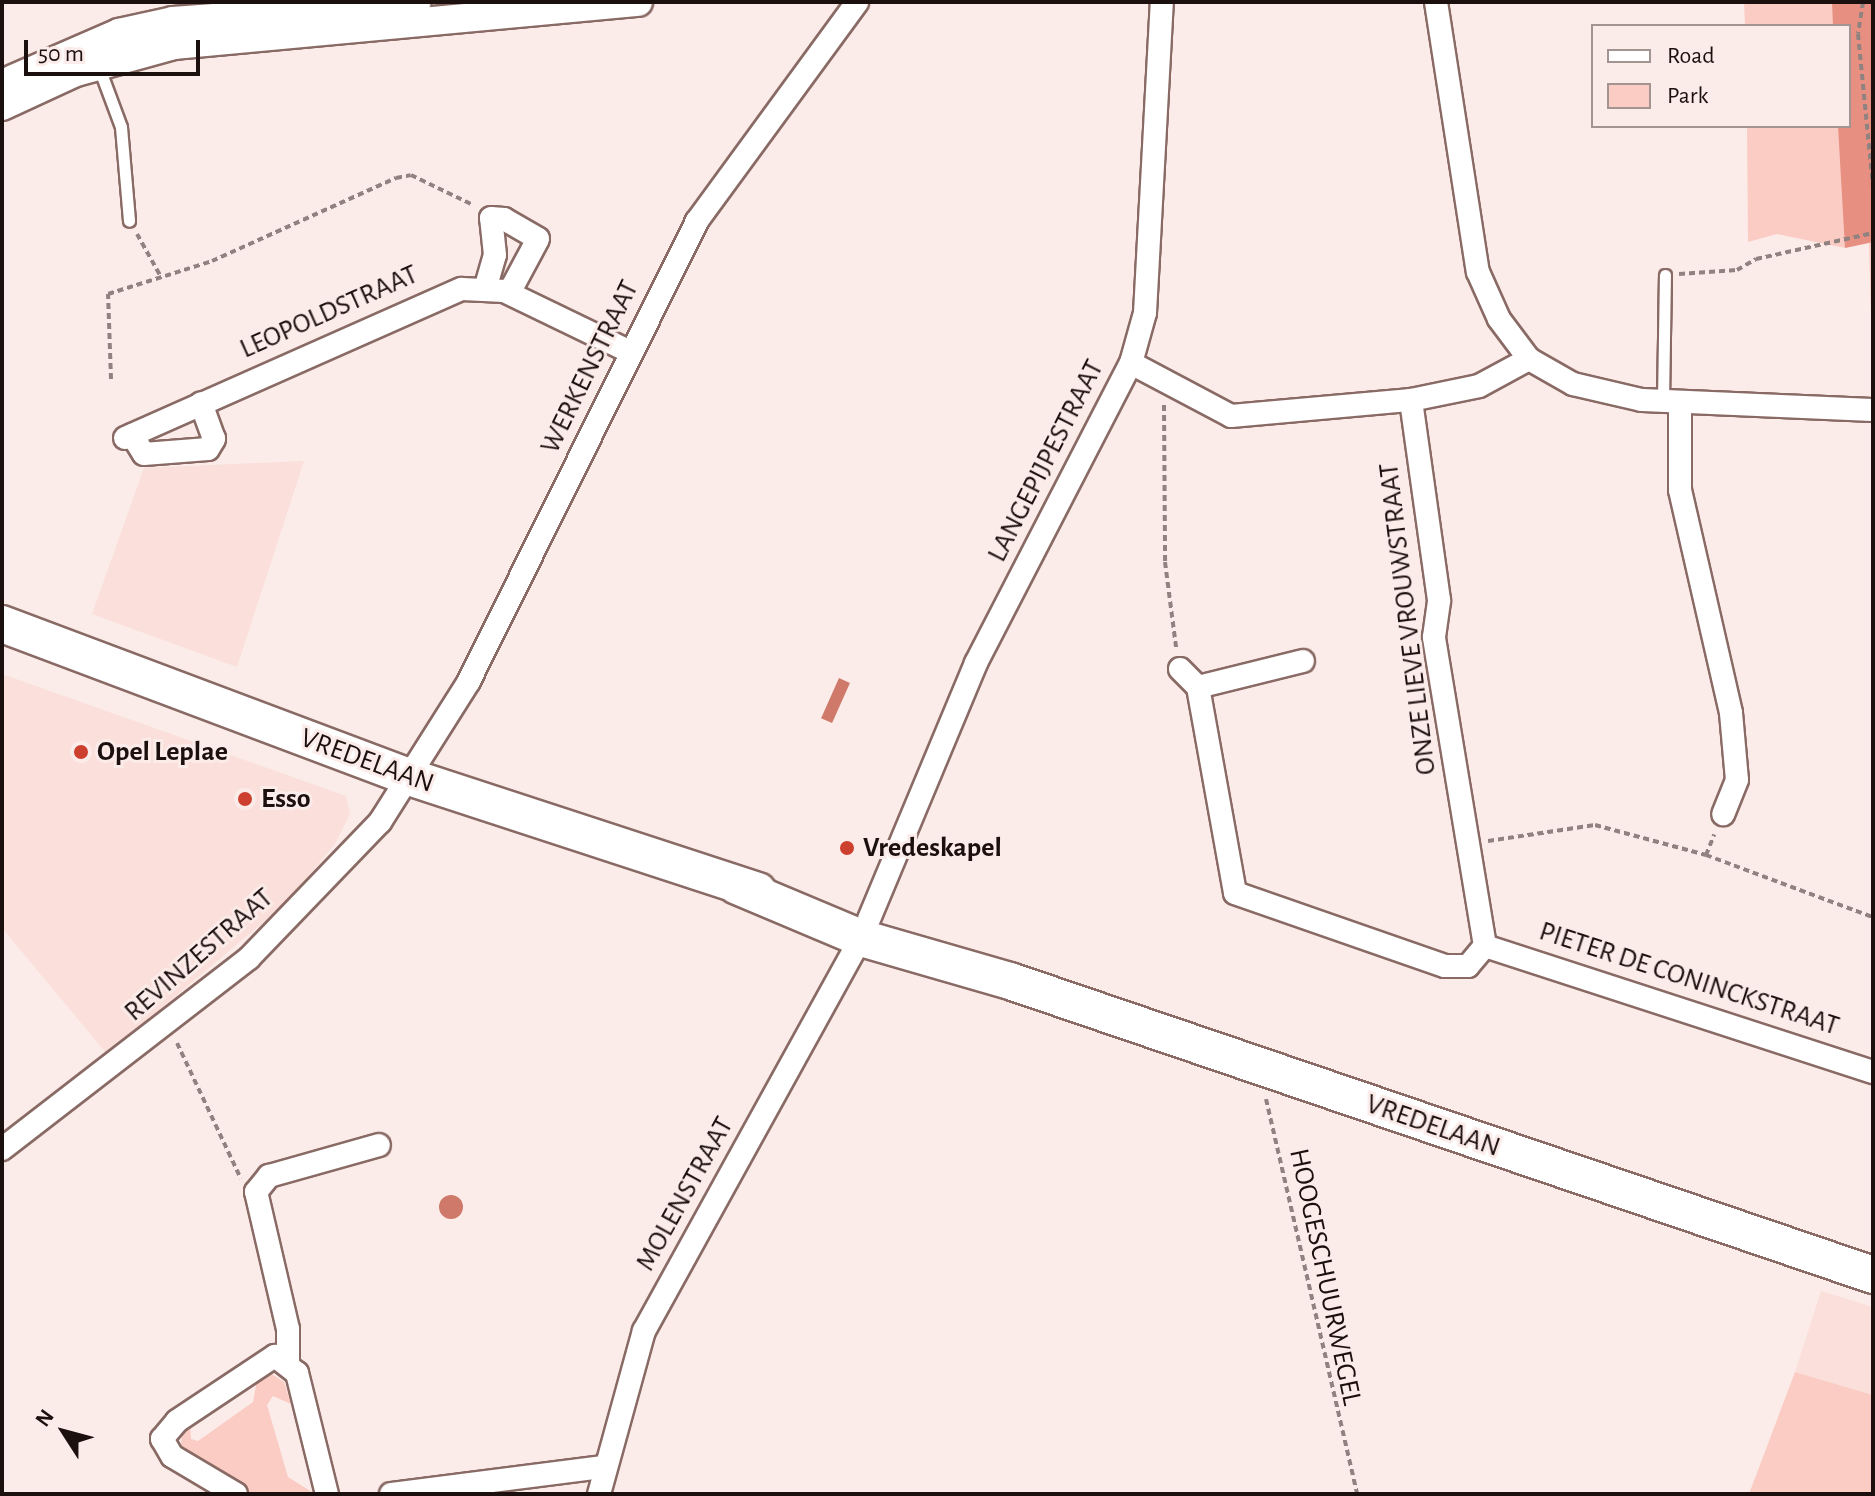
<!DOCTYPE html>
<html>
<head>
<meta charset="utf-8">
<style>
	body { margin:0 }
	#map { position:relative; width:1875px; height:1496px; overflow:hidden; background:#fbece9; font-family:"Alegreya Sans",sans-serif }
	div>[style] { position:absolute }
	[style*='--x'] { left:calc(var(--x)*1px); top:calc(var(--y)*1px); width:calc(var(--w)*1px); rotate:calc(var(--a)*1deg) }
	.built>* { inset:0; background:#fadfda }
	.green>* { inset:0; background:#fbccc4 }
	.forest>* { inset:0; background:#e78f80 }
	.water>* { inset:0; background:#ce796a; transform-origin:0 0 }
	.round { border-radius:50% }
	.path>* { height:4px; margin-top:-2px; transform-origin:0; background:repeating-linear-gradient(90deg,#908280 0 6px,transparent 0 10px) }
	.roads { filter:drop-shadow(2px 0 #896a65) drop-shadow(-2px 0 #896a65) drop-shadow(0 2px #896a65) drop-shadow(0 -2px #896a65) }
	.service>* { height:11px; margin:-5.5px; padding:0 5.5px; transform-origin:5.5px; border-radius:5.5px; background:#fff }
	.minor>* { height:22px; margin:-11px; padding:0 11px; transform-origin:11px; border-radius:11px; background:#fff }
	.tertiary>* { height:28px; margin:-14px; padding:0 14px; transform-origin:14px; border-radius:14px; background:#fff }
	.primary>* { height:36px; margin:-18px; padding:0 18px; transform-origin:18px; border-radius:18px; background:#fff }
	.dots>* { width:22px; height:22px; translate:-50% -50%; box-sizing:border-box; border:4px solid #fbece9; border-radius:50% }
	span { translate:-50% -50%; white-space:nowrap; text-align:center; line-height:1.15; -webkit-text-stroke:6px #fbece9; paint-order:stroke }
	.street-label { font-size:28px; color:#1c100e }
	.poi-label { font-size:28px; color:#1c100e; font-weight:700 }
	.left { translate:0 -50%; text-align:left }
	.frame { position:absolute; inset:0; border:4px solid #1c100e; pointer-events:none }
	.legend { position:absolute; left:1591px; top:24px; width:260px; height:104px; box-sizing:border-box; background:#fbece9; border:2px solid #a29491; margin:0; padding:10px 14px; list-style:none; font-size:24px; color:#1c100e }
	.legend li { display:flex; align-items:center; gap:16px; height:40px }
	.legend b { width:40px; border:2px solid #a29491 }
	.north { position:absolute; left:24px; top:1392px; width:80px; height:80px; -webkit-text-stroke:6px #fbece9; paint-order:stroke; rotate:306deg; font-size:22px; font-weight:700; line-height:32px; text-align:center; color:#1c100e }
	.north::after { content:''; display:block; margin:auto; width:28px; height:36px; background:#1c100e; clip-path:polygon(50% 0,100% 100%,50% 72%,0 100%) }
	.scale { position:absolute; left:24px; top:40px; width:176px; height:36px; box-sizing:border-box; border:4px solid #1c100e; border-top:0; padding-left:10px; font-size:24px; line-height:28px; white-space:nowrap; color:#1c100e; -webkit-text-stroke:6px #fbece9; paint-order:stroke }
</style>
</head>
<body>
<div id="map">
	<div class="built">
		<div style="clip-path:polygon(304px 461px,237px 667px,92px 614px,144px 468px)"></div>
		<div style="clip-path:polygon(2px 674px,346px 796px,350px 814px,335px 844px,286px 903px,107px 1054px,2px 928px)"></div>
		<div style="clip-path:polygon(1821px 1291px,1873px 1307px,1873px 1395px,1795px 1372px)"></div>
	</div>
	<div class="green">
		<div style="clip-path:polygon(1744px 2px,1873px 2px,1873px 390px,1869px 243px,1845px 248px,1777px 234px,1748px 242px,1747px 126px,1849px 126px,1849px 26px,1745px 26px)"></div>
		<div style="clip-path:polygon(267px 1371px,284px 1382px,291px 1404px,273px 1396px,267px 1405px,288px 1477px,315px 1494px,250px 1494px,181px 1449px,182px 1429px,190px 1422px,191px 1439px,198px 1441px,253px 1402px,258px 1374px)"></div>
		<div style="clip-path:polygon(1795px 1372px,1873px 1395px,1873px 1494px,1749px 1494px)"></div>
	</div>
	<div class="forest">
		<div style="clip-path:polygon(1832px 2px,1873px 2px,1873px 242px,1845px 248px,1838px 126px,1849px 126px,1849px 26px,1833px 26px)"></div>
	</div>
	<div class="water">
		<div style="left:839px;top:678px;width:12px;height:44px;rotate:24deg"></div>
		<div class="round" style="left:439px;top:1195px;width:24px;height:24px"></div>
	</div>
	<div class="path">
		<div style="--x:1863;--y:2;--w:32;--a:99"></div>
		<div style="--x:1858;--y:34;--w:155;--a:84.4"></div>
		<div style="--x:137;--y:234;--w:49;--a:60.8"></div>
		<div style="--x:1679;--y:274;--w:58;--a:-3.9"></div>
		<div style="--x:1737;--y:270;--w:22;--a:-30"></div>
		<div style="--x:1756;--y:259;--w:120;--a:-12.5"></div>
		<div style="--x:111;--y:379;--w:85;--a:-92"></div>
		<div style="--x:108;--y:294;--w:109;--a:-17.6"></div>
		<div style="--x:212;--y:261;--w:202;--a:-24.3"></div>
		<div style="--x:396;--y:178;--w:15;--a:-11"></div>
		<div style="--x:411;--y:175;--w:69;--a:25.8"></div>
		<div style="--x:1164;--y:405;--w:157;--a:89.6"></div>
		<div style="--x:1165;--y:562;--w:86;--a:82.6"></div>
		<div style="--x:1488;--y:841;--w:108;--a:-8.5"></div>
		<div style="--x:1595;--y:825;--w:115;--a:15.1"></div>
		<div style="--x:1706;--y:855;--w:178;--a:20.4"></div>
		<div style="--x:1706;--y:855;--w:22;--a:-68"></div>
		<div style="--x:177;--y:1043;--w:150;--a:64.8"></div>
		<div style="--x:1266;--y:1099;--w:405;--a:77"></div>
	</div>
	<div class="roads">
		<div class="service">
			<div style="--x:98;--y:65;--w:66;--a:69.6"></div>
			<div style="--x:121;--y:127;--w:94;--a:85.1"></div>
			<div style="--x:1663;--y:401;--w:126;--a:-89.1"></div>
		</div>
		<div class="minor">
			<div style="--x:1436;--y:2;--w:273;--a:81.2"></div>
			<div style="--x:1478;--y:272;--w:51;--a:65.9"></div>
			<div style="--x:1499;--y:319;--w:50;--a:53.1"></div>
			<div style="--x:1529;--y:359;--w:51;--a:29.6"></div>
			<div style="--x:1573;--y:384;--w:71;--a:13.1"></div>
			<div style="--x:1642;--y:400;--w:231;--a:2.5"></div>
			<div style="--x:486;--y:286;--w:32;--a:-74"></div>
			<div style="--x:495;--y:255;--w:37;--a:-96"></div>
			<div style="--x:491;--y:218;--w:13;--a:4"></div>
			<div style="--x:504;--y:219;--w:39;--a:30"></div>
			<div style="--x:538;--y:239;--w:61;--a:118.2"></div>
			<div style="--x:1131;--y:363;--w:113;--a:27.9"></div>
			<div style="--x:1231;--y:416;--w:181;--a:-5.1"></div>
			<div style="--x:1411;--y:400;--w:69;--a:-11.6"></div>
			<div style="--x:1479;--y:386;--w:57;--a:-28.4"></div>
			<div style="--x:1680;--y:402;--w:88;--a:90"></div>
			<div style="--x:1680;--y:490;--w:229;--a:77.1"></div>
			<div style="--x:1731;--y:713;--w:67;--a:84.9"></div>
			<div style="--x:1737;--y:780;--w:37;--a:112"></div>
			<div style="--x:132;--y:435;--w:22;--a:58"></div>
			<div style="--x:144;--y:454;--w:64;--a:-4.5"></div>
			<div style="--x:208;--y:449;--w:12;--a:-59"></div>
			<div style="--x:214;--y:439;--w:38;--a:-110"></div>
			<div style="--x:125;--y:438;--w:368;--a:-23.9"></div>
			<div style="--x:462;--y:289;--w:42;--a:2.7"></div>
			<div style="--x:504;--y:291;--w:140;--a:25.8"></div>
			<div style="--x:1180;--y:669;--w:25;--a:45"></div>
			<div style="--x:1198;--y:687;--w:209;--a:79.8"></div>
			<div style="--x:1235;--y:893;--w:222;--a:19.2"></div>
			<div style="--x:1445;--y:966;--w:23;--a:0"></div>
			<div style="--x:1468;--y:966;--w:26;--a:-50"></div>
			<div style="--x:1485;--y:946;--w:313;--a:-99.4"></div>
			<div style="--x:1434;--y:637;--w:37;--a:-82"></div>
			<div style="--x:1439;--y:600;--w:202;--a:-98"></div>
			<div style="--x:1198;--y:687;--w:108;--a:-13.9"></div>
			<div style="--x:869;--y:919;--w:277;--a:-67.3"></div>
			<div style="--x:976;--y:663;--w:338;--a:-62.7"></div>
			<div style="--x:1131;--y:363;--w:52;--a:-74.4"></div>
			<div style="--x:1145;--y:313;--w:311;--a:-86.9"></div>
			<div style="--x:1485;--y:946;--w:408;--a:18"></div>
			<div style="--x:2;--y:1149;--w:312;--a:-37.7"></div>
			<div style="--x:249;--y:958;--w:189;--a:-46.1"></div>
			<div style="--x:380;--y:822;--w:167;--a:-57.7"></div>
			<div style="--x:469;--y:681;--w:513;--a:-63.63"></div>
			<div style="--x:697;--y:221;--w:271;--a:-53.8"></div>
			<div style="--x:288;--y:1363;--w:34;--a:-90"></div>
			<div style="--x:288;--y:1329;--w:141;--a:-103.1"></div>
			<div style="--x:256;--y:1192;--w:21;--a:-51"></div>
			<div style="--x:269;--y:1176;--w:114;--a:-15.7"></div>
			<div style="--x:236;--y:1494;--w:74;--a:-149.3"></div>
			<div style="--x:172;--y:1456;--w:20;--a:-120"></div>
			<div style="--x:162;--y:1439;--w:23;--a:-50"></div>
			<div style="--x:177;--y:1421;--w:118;--a:-33.6"></div>
			<div style="--x:275;--y:1356;--w:28;--a:38"></div>
			<div style="--x:297;--y:1373;--w:125;--a:76.1"></div>
			<div style="--x:391;--y:1494;--w:213;--a:-7.3"></div>
			<div style="--x:599;--y:1494;--w:169;--a:-74.6"></div>
			<div style="--x:644;--y:1331;--w:449;--a:-61.1"></div>
		</div>
		<div class="tertiary">
			<div style="--x:13;--y:79;--w:116;--a:-23.5"></div>
			<div style="--x:119;--y:33;--w:55;--a:-12.5"></div>
			<div style="--x:173;--y:21;--w:244;--a:-4.2"></div>
			<div style="--x:2;--y:106;--w:81;--a:-24.7"></div>
			<div style="--x:76;--y:72;--w:102;--a:-15.4"></div>
			<div style="--x:174;--y:45;--w:466;--a:-5.3"></div>
		</div>
		<div class="primary">
			<div style="--x:2;--y:624;--w:435;--a:20.6"></div>
			<div style="--x:409;--y:777;--w:367;--a:18.1"></div>
			<div style="--x:737;--y:886;--w:134;--a:22.8"></div>
			<div style="--x:861;--y:938;--w:155;--a:16.1"></div>
			<div style="--x:1010;--y:981;--w:912;--a:18.81"></div>
		</div>
	</div>
	<div class="dots">
		<div style="left:81px;top:752px;background:#cd402f"></div>
		<div style="left:245px;top:799px;background:#cd402f"></div>
		<div style="left:847px;top:848px;background:#cd402f"></div>
	</div>
	<div class="street-label">
		<span style="left:329px;top:312px;rotate:-24deg">LEOPOLDSTRAAT</span>
		<span style="left:590px;top:367px;rotate:-64deg">WERKENSTRAAT</span>
		<span style="left:1046px;top:461px;rotate:-63deg">LANGEPIJPESTRAAT</span>
		<span style="left:1408px;top:619px;rotate:-97deg">ONZE LIEVE VROUWSTRAAT</span>
		<span style="left:367px;top:761px;rotate:20deg">VREDELAAN</span>
		<span style="left:199px;top:955px;rotate:-41deg">REVINZESTRAAT</span>
		<span style="left:1689px;top:979px;rotate:18deg">PIETER DE CONINCKSTRAAT</span>
		<span style="left:1433px;top:1126px;rotate:19deg">VREDELAAN</span>
		<span style="left:685px;top:1194px;rotate:-61deg">MOLENSTRAAT</span>
		<span style="left:1325px;top:1277px;rotate:78deg">HOOGESCHUURWEGEL</span>
	</div>
	<div class="poi-label">
		<span class="left" style="left:97px;top:752px">Opel Leplae</span>
		<span class="left" style="left:261px;top:799px">Esso</span>
		<span class="left" style="left:863px;top:848px">Vredeskapel</span>
	</div>
	<div class="frame"></div>
	<ul class="legend">
	<li><b style="height:10px;background:#fff"></b>Road</li>
	<li><b style="height:22px;background:#fbccc4"></b>Park</li>
	</ul>
	<div class="north">N</div>
	<div class="scale">50 m</div>
</div>
</body>
</html>
